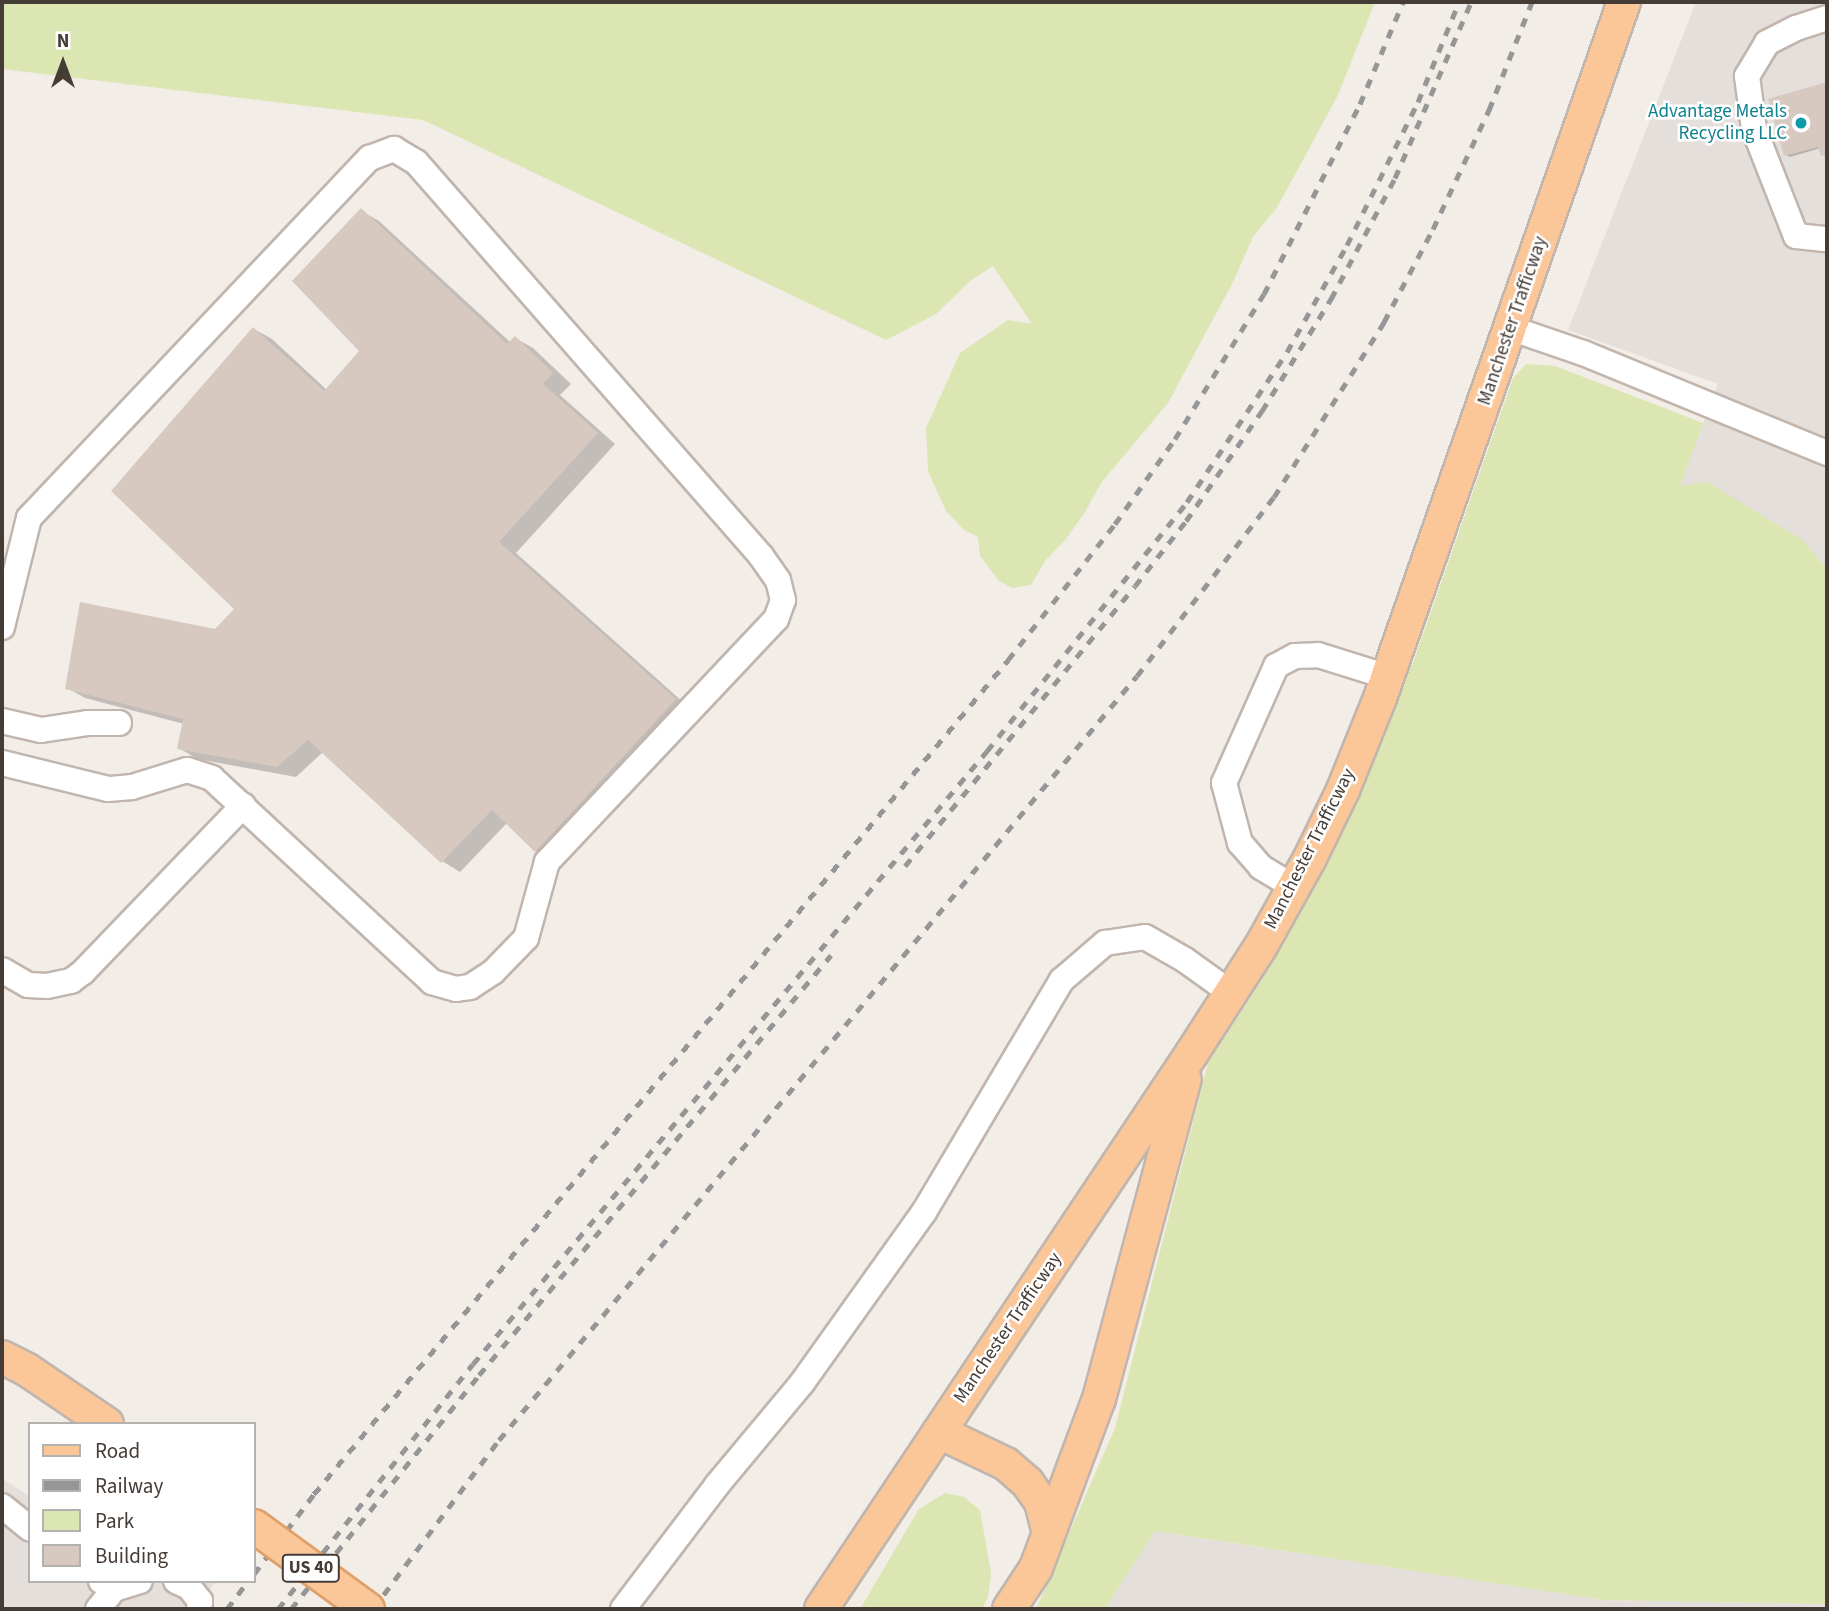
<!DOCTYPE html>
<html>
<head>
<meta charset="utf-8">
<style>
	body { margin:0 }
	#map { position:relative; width:1829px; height:1611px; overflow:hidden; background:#f3ede7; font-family:"Source Sans 3",sans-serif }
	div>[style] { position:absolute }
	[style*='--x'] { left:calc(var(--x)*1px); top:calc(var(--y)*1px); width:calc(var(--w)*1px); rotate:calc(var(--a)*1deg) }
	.industrial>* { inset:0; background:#e5dfdc }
	.green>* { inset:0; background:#dbe6b2 }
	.shadow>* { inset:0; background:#0003 }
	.building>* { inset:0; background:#d7c9c0 }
	.roads { filter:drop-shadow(2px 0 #c1b5ad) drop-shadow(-2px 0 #c1b5ad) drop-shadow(0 2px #c1b5ad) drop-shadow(0 -2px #c1b5ad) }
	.minor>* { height:24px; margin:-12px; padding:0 12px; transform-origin:12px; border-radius:12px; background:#fff }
	.major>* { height:32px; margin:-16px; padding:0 16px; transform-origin:16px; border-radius:16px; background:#fbc799 }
	.rail>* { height:5px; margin-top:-2.5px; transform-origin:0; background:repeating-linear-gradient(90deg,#969696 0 9px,transparent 0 18px) }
	.bridges { filter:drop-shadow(2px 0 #dfa069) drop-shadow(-2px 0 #dfa069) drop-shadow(0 2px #dfa069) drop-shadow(0 -2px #dfa069) }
	.major-bridge>* { height:32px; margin:-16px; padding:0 16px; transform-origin:16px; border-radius:16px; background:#fbc799 }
	.dots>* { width:19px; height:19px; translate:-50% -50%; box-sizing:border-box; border:4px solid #fff; border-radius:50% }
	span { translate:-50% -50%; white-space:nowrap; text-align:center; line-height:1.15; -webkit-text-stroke:5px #fff; paint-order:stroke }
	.shield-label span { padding:2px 5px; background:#fff; border:2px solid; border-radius:5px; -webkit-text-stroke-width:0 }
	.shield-label { font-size:18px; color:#463c36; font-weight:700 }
	.culture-label { font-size:19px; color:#0d838f }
	.right { translate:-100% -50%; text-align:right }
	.street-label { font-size:19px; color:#463c36 }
	.frame { position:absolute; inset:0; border:4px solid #463c36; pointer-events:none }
	.legend { position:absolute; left:28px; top:1422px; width:228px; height:161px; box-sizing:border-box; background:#fff; border:2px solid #b5b1af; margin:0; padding:9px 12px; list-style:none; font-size:21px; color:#463c36 }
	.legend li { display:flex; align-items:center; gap:14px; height:35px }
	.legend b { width:35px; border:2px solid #b5b1af }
	.north { position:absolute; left:28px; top:28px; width:70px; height:70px; -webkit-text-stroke:5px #fff; paint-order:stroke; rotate:0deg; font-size:19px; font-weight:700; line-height:28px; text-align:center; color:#463c36 }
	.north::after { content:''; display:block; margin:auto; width:24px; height:32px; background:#463c36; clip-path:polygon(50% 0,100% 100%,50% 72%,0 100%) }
</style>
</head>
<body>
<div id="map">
	<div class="industrial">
		<div style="clip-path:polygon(1696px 2px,1827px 2px,1827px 569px,1804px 541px,1679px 486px,1718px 384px,1568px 330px)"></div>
		<div style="clip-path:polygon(2px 1478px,30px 1497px,30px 1581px,215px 1583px,192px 1609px,2px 1609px)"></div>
		<div style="clip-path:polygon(1154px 1531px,1603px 1600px,1827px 1604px,1827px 1609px,1105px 1609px)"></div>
	</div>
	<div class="green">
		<div style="clip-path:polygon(2px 2px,1375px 2px,1338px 95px,1278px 206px,1253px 237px,1233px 282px,1168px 403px,1101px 483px,1085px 512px,1066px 539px,1045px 561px,1031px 585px,1012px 588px,999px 581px,980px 556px,978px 537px,964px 530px,946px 511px,928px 471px,926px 428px,960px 353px,1008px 320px,1032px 324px,993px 266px,970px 281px,936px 314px,886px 340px,423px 120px,2px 69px)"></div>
		<div style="clip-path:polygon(1526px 364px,1555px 366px,1703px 423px,1680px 486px,1708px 482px,1804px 541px,1827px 569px,1827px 1604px,1603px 1600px,1155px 1531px,1105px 1609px,1036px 1609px,1115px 1428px,1208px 1063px,1261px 981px,1334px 842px,1414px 660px,1513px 378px)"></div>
		<div style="clip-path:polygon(945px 1493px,964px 1497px,980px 1510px,991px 1573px,988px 1597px,982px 1609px,860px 1609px,919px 1509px)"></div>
	</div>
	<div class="shadow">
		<div style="clip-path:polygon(1827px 84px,1827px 157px,1823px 155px,1821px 148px,1790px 157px,1786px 155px,1770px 100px)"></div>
		<div style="clip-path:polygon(361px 211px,379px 221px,511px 343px,515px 338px,533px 348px,571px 384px,560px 395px,615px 444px,516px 553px,693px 711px,554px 861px,536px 851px,507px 823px,460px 872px,442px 861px,323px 752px,296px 777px,197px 759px,179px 748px,184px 724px,85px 698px,67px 688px,216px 631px,237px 609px,254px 329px,272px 339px,327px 390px,362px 351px)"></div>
	</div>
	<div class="building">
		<div style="clip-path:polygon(1827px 82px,1827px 154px,1821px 156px,1818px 147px,1784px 156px,1768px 99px)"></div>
		<div style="clip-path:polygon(361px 208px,507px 344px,515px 336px,553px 373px,543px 384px,598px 433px,499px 542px,676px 699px,535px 852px,492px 810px,441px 863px,308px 740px,277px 767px,177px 749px,183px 719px,65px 689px,80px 602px,215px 629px,234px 609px,111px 491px,253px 327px,324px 391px,359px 351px,292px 281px)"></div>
	</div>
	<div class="roads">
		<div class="minor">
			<div style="--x:1827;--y:18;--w:33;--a:162"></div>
			<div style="--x:1796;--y:28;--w:33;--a:153"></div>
			<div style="--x:1767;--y:43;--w:39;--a:121"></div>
			<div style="--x:1747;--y:76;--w:53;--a:82.5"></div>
			<div style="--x:1754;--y:129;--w:115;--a:68.6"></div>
			<div style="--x:1796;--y:236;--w:31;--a:6"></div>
			<div style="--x:1510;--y:328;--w:77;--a:18.9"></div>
			<div style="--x:1583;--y:353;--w:264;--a:22.3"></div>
			<div style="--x:2;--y:627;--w:112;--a:-76.1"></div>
			<div style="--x:29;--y:518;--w:496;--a:-46.6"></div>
			<div style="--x:370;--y:158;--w:26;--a:-21"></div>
			<div style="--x:394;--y:149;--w:26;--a:31"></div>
			<div style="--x:416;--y:162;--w:524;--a:48.79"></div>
			<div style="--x:761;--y:556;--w:29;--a:55"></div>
			<div style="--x:778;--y:580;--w:21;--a:76"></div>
			<div style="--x:783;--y:600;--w:20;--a:110"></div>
			<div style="--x:776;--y:619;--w:334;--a:133.3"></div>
			<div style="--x:547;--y:862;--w:79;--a:105.4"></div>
			<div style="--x:526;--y:938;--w:47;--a:134.1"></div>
			<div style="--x:493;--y:972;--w:27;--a:147"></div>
			<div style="--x:470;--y:987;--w:14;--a:172"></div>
			<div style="--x:456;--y:989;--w:25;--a:-164"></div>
			<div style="--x:432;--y:982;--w:300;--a:-137.2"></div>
			<div style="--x:212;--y:778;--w:26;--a:-162"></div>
			<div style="--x:187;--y:770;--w:58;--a:162.8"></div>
			<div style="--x:132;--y:787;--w:24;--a:175"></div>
			<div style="--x:108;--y:789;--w:109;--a:-166.2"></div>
			<div style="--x:2;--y:721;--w:40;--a:13"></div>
			<div style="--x:41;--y:730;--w:48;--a:-8.5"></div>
			<div style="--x:88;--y:723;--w:31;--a:0"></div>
			<div style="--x:1294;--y:887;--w:39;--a:-149"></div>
			<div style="--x:1261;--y:867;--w:32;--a:-131"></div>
			<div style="--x:1240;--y:843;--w:62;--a:-104.9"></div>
			<div style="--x:1224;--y:783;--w:128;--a:-66"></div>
			<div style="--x:1276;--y:666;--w:21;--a:-28"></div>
			<div style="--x:1295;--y:656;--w:23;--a:-2"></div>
			<div style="--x:1318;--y:655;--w:73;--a:17.4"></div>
			<div style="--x:2;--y:970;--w:30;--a:30"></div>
			<div style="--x:28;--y:985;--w:19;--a:3"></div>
			<div style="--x:47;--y:986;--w:25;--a:-12"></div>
			<div style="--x:71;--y:981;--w:15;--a:-37"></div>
			<div style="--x:83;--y:972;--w:231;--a:-46.1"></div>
			<div style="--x:2;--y:1506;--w:36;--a:39"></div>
			<div style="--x:101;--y:1581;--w:15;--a:32"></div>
			<div style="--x:114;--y:1589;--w:27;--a:-17"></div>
			<div style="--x:176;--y:1581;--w:14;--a:25"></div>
			<div style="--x:189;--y:1587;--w:18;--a:52"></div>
			<div style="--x:200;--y:1601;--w:8;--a:97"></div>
			<div style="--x:98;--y:1609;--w:26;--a:-51"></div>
			<div style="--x:623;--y:1609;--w:156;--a:-52.8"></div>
			<div style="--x:717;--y:1485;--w:133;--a:-50.2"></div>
			<div style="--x:802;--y:1383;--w:210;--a:-54.5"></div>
			<div style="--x:924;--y:1212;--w:270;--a:-59.3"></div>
			<div style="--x:1062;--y:980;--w:57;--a:-40.7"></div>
			<div style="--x:1105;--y:943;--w:40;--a:-8.5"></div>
			<div style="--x:1145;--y:937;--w:46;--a:29.9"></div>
			<div style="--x:1185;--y:960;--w:57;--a:35.7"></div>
		</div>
		<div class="major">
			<div style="--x:2;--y:1357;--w:27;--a:27"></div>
			<div style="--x:26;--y:1369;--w:98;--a:34.2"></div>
			<div style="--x:939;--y:1432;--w:74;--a:25.5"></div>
			<div style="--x:1006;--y:1464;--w:28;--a:41"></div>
			<div style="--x:1027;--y:1482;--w:24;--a:55"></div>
			<div style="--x:1041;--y:1502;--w:30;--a:76"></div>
			<div style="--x:821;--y:1609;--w:668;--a:-56.29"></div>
			<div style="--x:1192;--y:1053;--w:127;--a:-57.2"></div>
			<div style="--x:1261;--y:946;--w:101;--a:-60.9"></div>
			<div style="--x:1310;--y:858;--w:76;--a:-64.1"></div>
			<div style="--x:1343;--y:790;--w:99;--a:-68.1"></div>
			<div style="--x:1380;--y:698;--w:738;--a:-70.68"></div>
			<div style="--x:1009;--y:1609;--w:49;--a:-56.6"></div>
			<div style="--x:1036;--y:1568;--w:180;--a:-69.6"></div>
			<div style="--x:1099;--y:1399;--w:331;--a:-75"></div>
		</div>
	</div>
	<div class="rail">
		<div style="--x:905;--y:866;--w:362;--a:-50.6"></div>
		<div style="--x:1135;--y:586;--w:83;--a:-51.9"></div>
		<div style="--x:1186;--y:521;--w:134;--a:-55.4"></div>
		<div style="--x:1262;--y:411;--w:132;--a:-58.4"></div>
		<div style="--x:1331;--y:299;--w:137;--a:-62.1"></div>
		<div style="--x:1395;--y:178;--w:192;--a:-66.6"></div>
		<div style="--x:254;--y:1574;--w:100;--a:-53.1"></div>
		<div style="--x:314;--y:1494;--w:1085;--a:-50.23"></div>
		<div style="--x:1008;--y:660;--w:173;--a:-51.8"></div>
		<div style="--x:1115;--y:524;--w:104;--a:-54.8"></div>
		<div style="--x:1175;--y:439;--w:170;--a:-58.5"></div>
		<div style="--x:1264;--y:294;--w:213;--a:-63.2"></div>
		<div style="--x:1360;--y:104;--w:111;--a:-67.1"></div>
		<div style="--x:227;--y:1609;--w:35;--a:-53"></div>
		<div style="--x:278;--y:1609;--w:313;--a:-51.5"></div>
		<div style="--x:473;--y:1364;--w:800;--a:-50.02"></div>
		<div style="--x:987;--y:751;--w:319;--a:-51.2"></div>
		<div style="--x:1187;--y:502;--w:180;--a:-56.3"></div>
		<div style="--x:1287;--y:352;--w:123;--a:-60.7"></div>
		<div style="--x:1347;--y:245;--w:160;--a:-63.6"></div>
		<div style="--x:1418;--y:102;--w:108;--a:-67.7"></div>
		<div style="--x:291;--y:1609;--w:300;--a:-51.2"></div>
		<div style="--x:479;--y:1375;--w:548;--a:-50.03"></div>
		<div style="--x:373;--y:1609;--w:211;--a:-53.3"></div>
		<div style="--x:499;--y:1440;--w:995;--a:-50.14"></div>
		<div style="--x:1137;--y:676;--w:225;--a:-52.6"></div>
		<div style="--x:1274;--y:497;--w:207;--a:-57.8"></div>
		<div style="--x:1384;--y:322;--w:105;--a:-62.2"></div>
		<div style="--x:1433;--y:229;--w:132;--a:-64.8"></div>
		<div style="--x:1489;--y:110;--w:116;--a:-68.3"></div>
	</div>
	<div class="bridges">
		<div class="major-bridge">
			<div style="--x:254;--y:1526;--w:141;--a:36.1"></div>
		</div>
	</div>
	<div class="dots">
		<div style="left:1801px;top:123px;background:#0f9aa8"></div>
	</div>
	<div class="shield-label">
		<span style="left:311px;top:1568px">US 40</span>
	</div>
	<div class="culture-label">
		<span class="right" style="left:1787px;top:123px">Advantage Metals<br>Recycling LLC</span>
	</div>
	<div class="street-label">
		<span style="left:1513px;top:321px;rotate:-71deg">Manchester Trafficway</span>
		<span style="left:1310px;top:849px;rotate:-63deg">Manchester Trafficway</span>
		<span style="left:1008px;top:1328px;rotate:-56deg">Manchester Trafficway</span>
	</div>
	<div class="frame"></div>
	<ul class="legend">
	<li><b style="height:9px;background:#fbc799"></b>Road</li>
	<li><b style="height:9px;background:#969696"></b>Railway</li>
	<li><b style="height:19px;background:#dbe6b2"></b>Park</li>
	<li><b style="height:19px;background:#d7c9c0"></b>Building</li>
	</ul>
	<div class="north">N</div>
</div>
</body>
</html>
